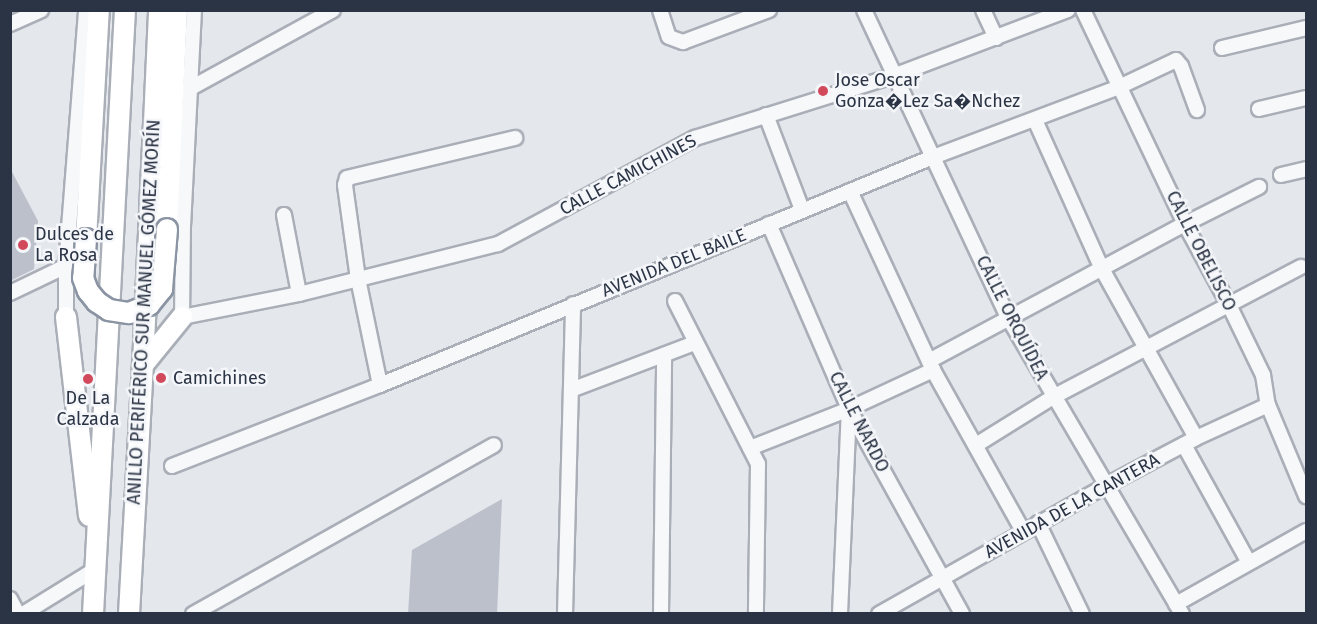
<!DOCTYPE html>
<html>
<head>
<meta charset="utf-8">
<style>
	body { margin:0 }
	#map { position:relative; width:1317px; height:624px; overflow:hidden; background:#e4e7ec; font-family:"Fira Sans",sans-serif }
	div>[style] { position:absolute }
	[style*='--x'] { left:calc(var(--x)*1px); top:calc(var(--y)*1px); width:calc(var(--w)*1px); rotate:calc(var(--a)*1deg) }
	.building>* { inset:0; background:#bbc0ca }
	.roads { filter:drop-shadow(2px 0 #a9aeb7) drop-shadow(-2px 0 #a9aeb7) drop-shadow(0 2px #a9aeb7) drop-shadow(0 -2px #a9aeb7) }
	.minor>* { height:14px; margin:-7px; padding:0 7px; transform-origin:7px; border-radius:7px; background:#f7f8fa }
	.highway>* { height:20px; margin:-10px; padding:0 10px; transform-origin:10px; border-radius:10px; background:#fff }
	.bridges { filter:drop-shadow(2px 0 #8b94a3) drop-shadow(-2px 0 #8b94a3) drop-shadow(0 2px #8b94a3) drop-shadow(0 -2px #8b94a3) }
	.highway-bridge>* { height:20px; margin:-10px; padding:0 10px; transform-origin:10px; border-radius:10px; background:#fff }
	.dots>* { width:16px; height:16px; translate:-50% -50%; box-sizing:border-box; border:3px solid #f4f6f9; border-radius:50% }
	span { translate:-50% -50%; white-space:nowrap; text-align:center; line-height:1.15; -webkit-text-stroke:5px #f4f6f9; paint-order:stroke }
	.poi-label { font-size:18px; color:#2b3445 }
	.left { translate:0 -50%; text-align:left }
	.street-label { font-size:18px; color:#2b3445 }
	.frame { position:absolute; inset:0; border:12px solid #2b3445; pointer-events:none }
</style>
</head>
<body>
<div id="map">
	<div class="building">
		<div style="clip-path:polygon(10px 168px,38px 221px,34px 269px,10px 281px)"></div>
		<div style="clip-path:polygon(502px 499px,497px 614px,408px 614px,412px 550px)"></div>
	</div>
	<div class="roads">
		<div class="minor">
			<div style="--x:194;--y:10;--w:215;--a:92.9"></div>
			<div style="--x:183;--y:225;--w:92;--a:90.6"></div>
			<div style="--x:182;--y:317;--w:119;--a:-11.1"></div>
			<div style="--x:299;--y:294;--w:205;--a:-14.1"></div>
			<div style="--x:498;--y:244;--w:224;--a:-28.3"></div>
			<div style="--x:695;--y:138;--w:207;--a:-17.4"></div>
			<div style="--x:893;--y:76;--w:187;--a:-20.7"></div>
			<div style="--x:660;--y:10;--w:28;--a:72"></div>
			<div style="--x:669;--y:37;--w:15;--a:20"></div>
			<div style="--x:683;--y:42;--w:92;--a:-20.4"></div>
			<div style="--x:864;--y:10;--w:341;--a:64.9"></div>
			<div style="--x:1009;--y:319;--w:342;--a:59.6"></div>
			<div style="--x:983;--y:10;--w:31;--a:65"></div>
			<div style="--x:1083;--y:10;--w:237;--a:64.5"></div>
			<div style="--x:1185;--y:224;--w:92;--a:61.5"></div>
			<div style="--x:1229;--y:305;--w:78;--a:64.1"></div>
			<div style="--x:1263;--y:375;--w:30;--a:81"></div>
			<div style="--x:1268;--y:405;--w:99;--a:67.3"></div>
			<div style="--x:10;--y:24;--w:34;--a:-24"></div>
			<div style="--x:1222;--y:48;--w:86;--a:-13.4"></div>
			<div style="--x:189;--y:89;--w:164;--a:-28.7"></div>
			<div style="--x:1259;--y:109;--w:48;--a:-13.2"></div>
			<div style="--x:766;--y:115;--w:102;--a:69.2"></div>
			<div style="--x:1035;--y:120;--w:163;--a:65.8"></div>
			<div style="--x:1102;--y:269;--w:193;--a:60.9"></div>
			<div style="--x:1281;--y:175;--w:26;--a:-13"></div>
			<div style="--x:850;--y:191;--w:197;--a:65.1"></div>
			<div style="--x:933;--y:370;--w:184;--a:60.8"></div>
			<div style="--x:284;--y:215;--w:80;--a:79.2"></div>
			<div style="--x:769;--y:224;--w:202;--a:66.6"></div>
			<div style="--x:849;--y:409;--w:234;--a:61.1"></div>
			<div style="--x:10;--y:293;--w:62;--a:-25.7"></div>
			<div style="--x:675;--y:301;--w:183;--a:63"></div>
			<div style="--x:758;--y:464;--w:150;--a:90.8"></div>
			<div style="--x:66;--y:317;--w:51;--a:-90"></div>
			<div style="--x:66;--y:266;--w:257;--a:-85.5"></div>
			<div style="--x:929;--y:361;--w:290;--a:-28.2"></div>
			<div style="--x:1185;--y:224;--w:83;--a:-26.6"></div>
			<div style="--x:380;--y:385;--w:108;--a:-101.7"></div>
			<div style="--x:358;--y:279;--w:95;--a:-97.9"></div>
			<div style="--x:345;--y:185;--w:7;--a:-74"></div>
			<div style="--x:347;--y:178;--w:173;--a:-13.4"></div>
			<div style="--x:571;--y:390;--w:133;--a:-20.8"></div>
			<div style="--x:976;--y:445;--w:91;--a:-31.9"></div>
			<div style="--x:1053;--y:397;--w:280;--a:-27.7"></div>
			<div style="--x:1184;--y:445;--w:132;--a:61.1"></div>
			<div style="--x:750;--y:448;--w:106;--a:-21.5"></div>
			<div style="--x:849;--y:409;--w:93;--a:-24.9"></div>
			<div style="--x:172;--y:466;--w:223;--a:-21.3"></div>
			<div style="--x:380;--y:385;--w:598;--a:-22.41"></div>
			<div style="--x:933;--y:157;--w:199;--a:-20.6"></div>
			<div style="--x:1119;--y:87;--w:63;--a:-25.3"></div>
			<div style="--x:1176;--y:60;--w:8;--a:50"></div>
			<div style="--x:1181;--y:66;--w:47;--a:70"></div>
			<div style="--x:1038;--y:523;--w:101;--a:64.2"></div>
			<div style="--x:10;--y:599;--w:17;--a:62"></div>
			<div style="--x:1176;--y:604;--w:149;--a:-29.3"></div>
			<div style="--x:23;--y:614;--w:86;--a:-31.7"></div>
			<div style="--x:193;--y:614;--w:345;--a:-29.3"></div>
			<div style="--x:565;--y:614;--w:310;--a:-88.5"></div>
			<div style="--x:661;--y:614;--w:259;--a:-89.3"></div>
			<div style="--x:840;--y:614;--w:205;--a:-87.5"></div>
			<div style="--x:879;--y:614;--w:260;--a:-29.5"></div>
			<div style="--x:1105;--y:486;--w:103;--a:-27.8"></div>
			<div style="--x:1196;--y:438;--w:79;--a:-24.6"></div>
		</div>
		<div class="highway">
			<div style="--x:167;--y:229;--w:219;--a:-87.4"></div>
			<div style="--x:86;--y:239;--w:229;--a:-86.8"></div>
			<div style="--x:66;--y:317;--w:200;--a:83.4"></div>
			<div style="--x:143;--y:365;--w:62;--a:-50.9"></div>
			<div style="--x:93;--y:614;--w:605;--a:-86.97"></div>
			<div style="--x:129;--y:614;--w:249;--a:-86.8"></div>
			<div style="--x:143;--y:365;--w:355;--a:-87.4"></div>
		</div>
	</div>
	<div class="bridges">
		<div class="highway-bridge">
			<div style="--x:86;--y:239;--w:39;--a:94"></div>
			<div style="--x:83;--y:278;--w:14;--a:69"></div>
			<div style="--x:88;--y:291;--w:14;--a:51"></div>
			<div style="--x:97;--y:302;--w:14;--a:34"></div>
			<div style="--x:109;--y:310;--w:20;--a:9"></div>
			<div style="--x:129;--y:313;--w:22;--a:-22"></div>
			<div style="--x:149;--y:305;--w:21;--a:-51"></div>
			<div style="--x:162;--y:289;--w:60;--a:-85.2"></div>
		</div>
	</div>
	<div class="dots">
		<div style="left:823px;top:91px;background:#d1495b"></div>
		<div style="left:23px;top:245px;background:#d1495b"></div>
		<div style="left:161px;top:378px;background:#d1495b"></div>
		<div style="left:88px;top:379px;background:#d1495b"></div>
	</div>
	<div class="poi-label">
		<span class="left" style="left:835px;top:91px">Jose Oscar<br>Gonza�Lez Sa�Nchez</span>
		<span class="left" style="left:35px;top:245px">Dulces de<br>La Rosa</span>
		<span class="left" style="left:173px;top:378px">Camichines</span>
		<span style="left:88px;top:409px">De La<br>Calzada</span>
	</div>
	<div class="street-label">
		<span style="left:628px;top:175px;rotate:-28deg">CALLE CAMICHINES</span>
		<span style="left:1201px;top:251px;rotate:63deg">CALLE OBELISCO</span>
		<span style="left:674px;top:263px;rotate:-22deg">AVENIDA DEL BAILE</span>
		<span style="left:144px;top:312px;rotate:-87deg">ANILLO PERIFÉRICO SUR MANUEL GÓMEZ MORÍN</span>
		<span style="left:1012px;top:318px;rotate:63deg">CALLE ORQUÍDEA</span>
		<span style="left:859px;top:422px;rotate:63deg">CALLE NARDO</span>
		<span style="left:1072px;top:506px;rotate:-29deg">AVENIDA DE LA CANTERA</span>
	</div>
	<div class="frame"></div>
</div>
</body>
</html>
